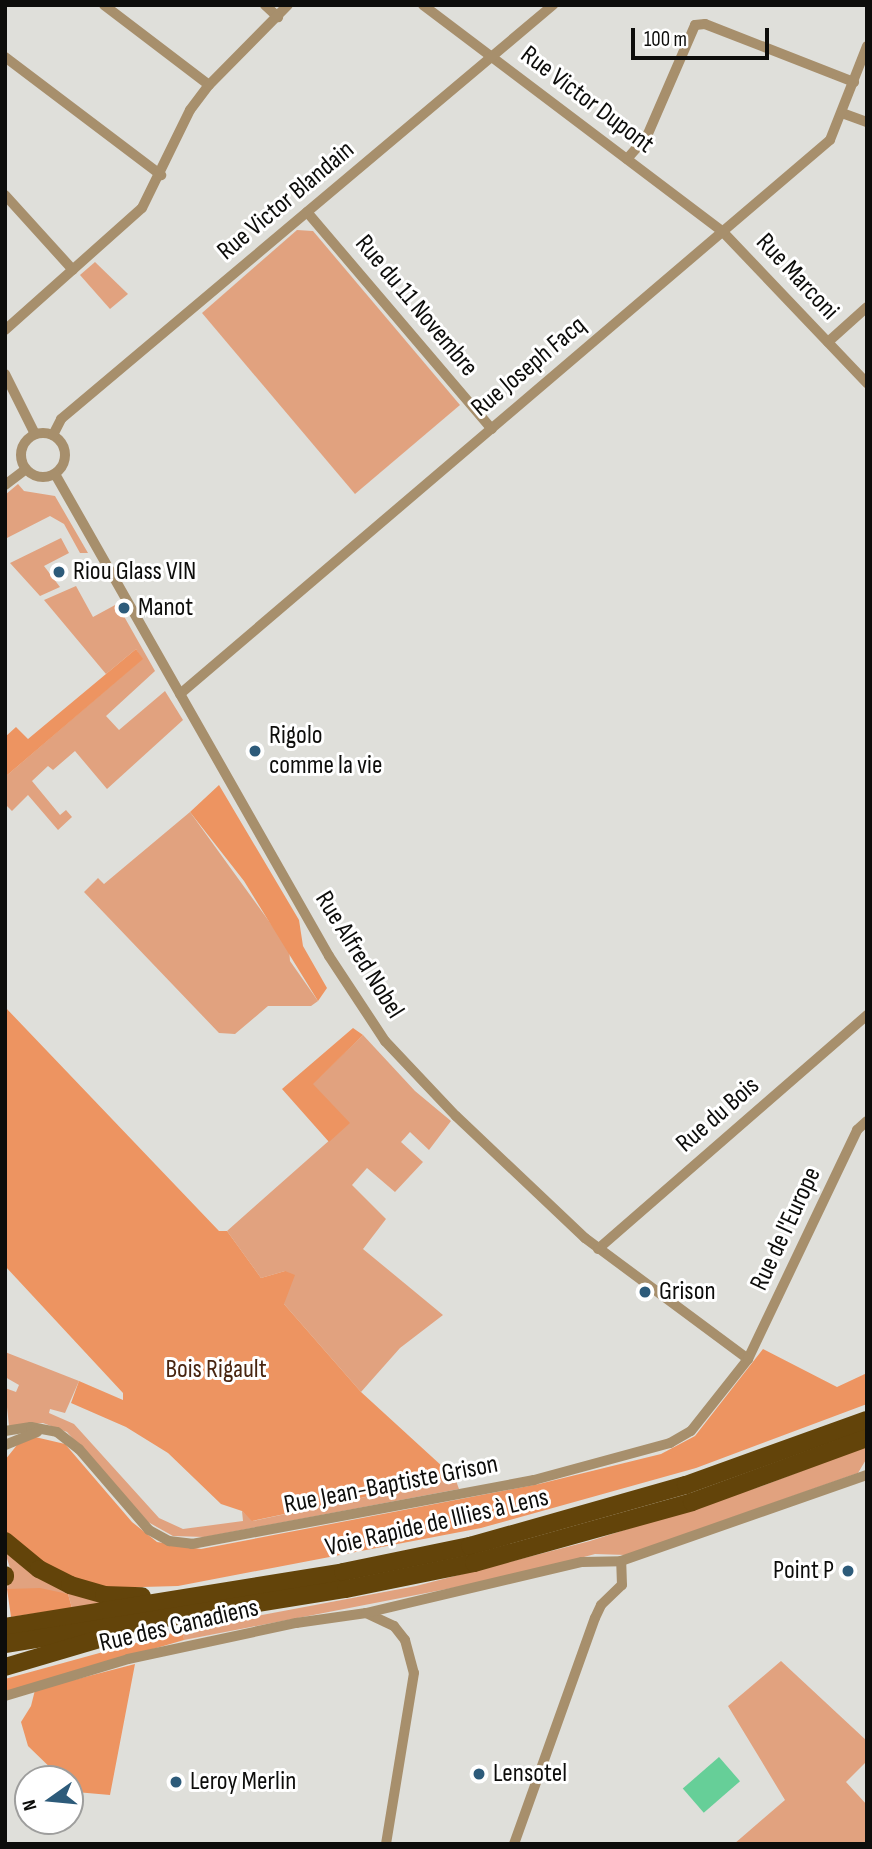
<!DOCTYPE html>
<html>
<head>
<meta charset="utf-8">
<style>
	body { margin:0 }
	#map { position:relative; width:872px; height:1849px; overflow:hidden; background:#dfdfda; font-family:"Sofia Sans Condensed",sans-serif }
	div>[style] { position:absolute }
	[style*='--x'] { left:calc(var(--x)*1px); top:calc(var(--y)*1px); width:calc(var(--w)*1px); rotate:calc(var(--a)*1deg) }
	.green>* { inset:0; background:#e1a27f }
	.forest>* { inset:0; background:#ed9461 }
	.water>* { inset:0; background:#66cf98; transform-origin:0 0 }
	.minor>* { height:10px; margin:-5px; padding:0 5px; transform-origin:5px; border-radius:5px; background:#a78f6c }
	.minor>.ring { margin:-5px; padding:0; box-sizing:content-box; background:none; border:10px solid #a78f6c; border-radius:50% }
	.trunk>* { height:18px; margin:-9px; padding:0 9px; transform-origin:9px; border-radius:9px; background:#63440a }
	.dots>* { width:19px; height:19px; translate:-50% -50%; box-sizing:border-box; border:4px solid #fff; border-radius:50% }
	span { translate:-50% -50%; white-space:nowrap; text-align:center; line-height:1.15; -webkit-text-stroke:6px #fff; paint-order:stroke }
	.street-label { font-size:26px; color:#0d0d0b }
	.poi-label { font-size:26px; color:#0d0d0b }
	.left { translate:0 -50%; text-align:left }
	.right { translate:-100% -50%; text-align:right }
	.park-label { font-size:26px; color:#482510 }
	.frame { position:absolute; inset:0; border:7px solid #0d0d0b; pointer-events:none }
	.north { position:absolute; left:14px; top:1765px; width:70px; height:70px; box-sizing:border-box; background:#fff; border:2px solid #9e9e9d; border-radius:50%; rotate:255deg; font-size:19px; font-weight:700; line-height:28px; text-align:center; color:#0d0d0b }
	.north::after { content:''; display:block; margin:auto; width:24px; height:32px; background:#2d5b7a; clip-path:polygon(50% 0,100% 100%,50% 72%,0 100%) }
	.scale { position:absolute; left:631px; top:28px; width:138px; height:32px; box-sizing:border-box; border:4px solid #0d0d0b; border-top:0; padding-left:9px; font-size:21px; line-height:24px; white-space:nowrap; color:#0d0d0b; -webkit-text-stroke:5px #fff; paint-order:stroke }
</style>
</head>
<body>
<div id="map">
	<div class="green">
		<div style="clip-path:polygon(297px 230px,313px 231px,460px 405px,355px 494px,202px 313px)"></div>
		<div style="clip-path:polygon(95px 262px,128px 294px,110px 309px,80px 275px)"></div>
		<div style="clip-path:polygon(18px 484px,24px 491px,55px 496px,88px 553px,80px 553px,64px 524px,50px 516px,5px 539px,5px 495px)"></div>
		<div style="clip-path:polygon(61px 538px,69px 553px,44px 566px,60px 587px,40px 596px,10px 563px)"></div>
		<div style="clip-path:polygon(76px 586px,93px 617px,117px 604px,155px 671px,106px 716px,119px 730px,165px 691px,183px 720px,107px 789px,75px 751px,53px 770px,48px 766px,32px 781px,60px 815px,66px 810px,72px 817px,58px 830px,28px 795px,12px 811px,5px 804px,5px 777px,142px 659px,136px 649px,106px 674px,44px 600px)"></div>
		<div style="clip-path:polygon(190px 812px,289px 949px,290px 961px,318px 1001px,311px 1006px,268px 1006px,235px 1034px,219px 1033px,84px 892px,98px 878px,104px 884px)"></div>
		<div style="clip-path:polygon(363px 1035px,415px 1091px,451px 1121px,429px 1150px,410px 1132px,401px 1142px,423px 1162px,395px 1192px,367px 1168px,352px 1185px,386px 1219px,363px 1249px,443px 1315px,400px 1348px,361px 1392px,284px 1304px,285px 1271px,261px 1278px,227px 1231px,349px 1123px,312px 1084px)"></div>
		<div style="clip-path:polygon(5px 1352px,79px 1381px,65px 1413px,50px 1409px,49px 1413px,74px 1424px,159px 1518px,183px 1529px,243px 1521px,242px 1511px,253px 1521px,455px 1478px,459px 1489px,205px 1537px,173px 1536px,148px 1522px,67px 1432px,43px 1423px,9px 1426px,5px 1388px,16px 1392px,19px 1385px,5px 1377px)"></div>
		<div style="clip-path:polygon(867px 1446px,867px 1458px,858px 1473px,626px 1555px,595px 1554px,514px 1576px,184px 1640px,183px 1630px,416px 1586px,590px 1541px,762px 1486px)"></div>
		<div style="clip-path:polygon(5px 1552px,107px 1602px,72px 1608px,68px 1594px,7px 1589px,10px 1568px)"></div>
		<div style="clip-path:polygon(781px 1661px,867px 1741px,867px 1761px,846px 1782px,867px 1805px,867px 1844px,734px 1844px,785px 1800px,728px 1706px)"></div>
	</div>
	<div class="forest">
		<div style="clip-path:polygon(136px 649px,143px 659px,5px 777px,5px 737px,16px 727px,28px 739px)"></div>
		<div style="clip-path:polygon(219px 785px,299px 920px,303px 946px,327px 988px,318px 1001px,244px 881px,190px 812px)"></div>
		<div style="clip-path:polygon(5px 1007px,219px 1231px,227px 1231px,261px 1278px,285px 1271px,295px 1275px,284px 1304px,361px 1392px,455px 1478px,252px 1521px,242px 1511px,221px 1504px,168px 1453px,126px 1427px,71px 1403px,79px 1381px,123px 1400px,123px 1393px,5px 1266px)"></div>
		<div style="clip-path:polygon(353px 1028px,363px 1035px,313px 1084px,350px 1123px,329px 1142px,282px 1089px)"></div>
		<div style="clip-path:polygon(763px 1349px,837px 1387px,867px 1373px,867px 1404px,696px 1468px,481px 1528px,178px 1586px,106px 1588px,71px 1578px,43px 1563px,5px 1533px,5px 1460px,17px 1445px,35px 1437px,65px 1444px,132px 1522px,157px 1542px,201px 1549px,539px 1484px,661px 1454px,695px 1436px)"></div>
		<div style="clip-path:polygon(40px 1588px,68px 1594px,72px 1608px,11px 1617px,7px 1589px)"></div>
		<div style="clip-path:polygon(183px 1630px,184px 1640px,5px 1692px,5px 1679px)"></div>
		<div style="clip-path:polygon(135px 1664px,110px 1795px,76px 1792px,70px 1779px,62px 1779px,28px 1746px,21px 1722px,31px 1706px,35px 1690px)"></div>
	</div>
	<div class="water">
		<div style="left:719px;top:1757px;width:32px;height:48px;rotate:49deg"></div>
	</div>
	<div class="minor">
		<div style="--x:104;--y:5;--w:132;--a:37.3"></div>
		<div style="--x:265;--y:5;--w:18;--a:43"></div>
		<div style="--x:423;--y:5;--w:376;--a:37.1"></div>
		<div style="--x:723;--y:232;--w:209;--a:46.4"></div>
		<div style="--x:5;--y:57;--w:196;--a:37.1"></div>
		<div style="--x:842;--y:113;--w:27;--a:20"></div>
		<div style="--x:627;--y:159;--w:30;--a:-49"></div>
		<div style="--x:647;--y:136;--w:121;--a:-66.6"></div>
		<div style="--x:695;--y:25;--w:10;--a:-6"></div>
		<div style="--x:705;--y:24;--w:160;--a:21.3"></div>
		<div style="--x:5;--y:195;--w:101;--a:47.8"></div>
		<div style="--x:307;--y:212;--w:285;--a:49.6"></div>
		<div style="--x:5;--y:330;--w:183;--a:-41.7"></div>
		<div style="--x:142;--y:208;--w:109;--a:-63.9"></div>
		<div style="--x:190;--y:110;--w:31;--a:-53"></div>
		<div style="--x:209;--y:85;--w:112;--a:-45.4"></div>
		<div style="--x:828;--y:342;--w:52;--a:-41.9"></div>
		<div style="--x:5;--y:374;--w:67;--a:63.4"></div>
		<div class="ring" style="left:21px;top:433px;width:34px;height:34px"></div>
		<div style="--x:53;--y:435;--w:18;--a:-63"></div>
		<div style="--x:61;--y:419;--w:643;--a:-40.08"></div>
		<div style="--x:55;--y:474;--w:554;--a:60.38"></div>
		<div style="--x:329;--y:956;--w:102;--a:56.6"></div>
		<div style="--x:385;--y:1041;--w:103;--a:46.6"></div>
		<div style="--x:456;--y:1116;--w:178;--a:43.4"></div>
		<div style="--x:585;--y:1238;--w:203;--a:36.6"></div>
		<div style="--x:5;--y:485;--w:26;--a:-37"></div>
		<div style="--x:180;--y:694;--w:854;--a:-40.44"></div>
		<div style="--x:830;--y:140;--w:101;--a:-68.5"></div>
		<div style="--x:598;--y:1249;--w:357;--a:-41"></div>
		<div style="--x:5;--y:1431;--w:26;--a:-9"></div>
		<div style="--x:31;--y:1427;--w:26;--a:11"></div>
		<div style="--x:57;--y:1432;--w:28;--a:38"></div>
		<div style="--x:79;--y:1449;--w:107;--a:49.2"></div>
		<div style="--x:149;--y:1530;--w:23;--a:29"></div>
		<div style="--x:169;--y:1541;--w:23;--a:7"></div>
		<div style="--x:192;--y:1544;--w:348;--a:-10.6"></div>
		<div style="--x:534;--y:1480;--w:141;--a:-15.2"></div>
		<div style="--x:670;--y:1443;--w:24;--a:-30"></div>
		<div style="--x:691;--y:1431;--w:92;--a:-51.6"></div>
		<div style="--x:748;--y:1359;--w:254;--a:-64.5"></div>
		<div style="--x:857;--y:1130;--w:13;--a:-42"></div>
		<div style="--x:5;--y:1445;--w:35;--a:-22"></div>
		<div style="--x:621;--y:1561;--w:261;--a:-19.3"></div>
		<div style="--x:366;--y:1613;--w:31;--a:25"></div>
		<div style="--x:394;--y:1626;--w:18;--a:52"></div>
		<div style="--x:405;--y:1640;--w:34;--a:75"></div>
		<div style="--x:414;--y:1673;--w:173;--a:99.3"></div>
		<div style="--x:5;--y:1696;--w:128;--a:-16.7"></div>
		<div style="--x:128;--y:1659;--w:172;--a:-12.1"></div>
		<div style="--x:296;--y:1623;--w:71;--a:-8.1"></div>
		<div style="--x:366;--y:1613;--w:222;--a:-13.3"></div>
		<div style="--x:582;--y:1562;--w:39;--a:-1"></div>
		<div style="--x:514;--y:1844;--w:240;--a:-70.3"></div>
		<div style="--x:595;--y:1618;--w:14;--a:-65"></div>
		<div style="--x:601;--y:1605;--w:29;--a:-44"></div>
		<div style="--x:622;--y:1585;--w:24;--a:-92"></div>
	</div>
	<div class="trunk">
		<div style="--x:5;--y:1541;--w:44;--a:39.5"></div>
		<div style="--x:39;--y:1569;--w:35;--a:27"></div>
		<div style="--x:70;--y:1585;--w:35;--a:16"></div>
		<div style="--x:104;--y:1595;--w:38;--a:2"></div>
		<div style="--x:5;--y:1575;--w:2;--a:90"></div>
		<div style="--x:5;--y:1627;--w:342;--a:-9.2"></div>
		<div style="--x:343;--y:1572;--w:130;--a:-11.6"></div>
		<div style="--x:470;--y:1546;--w:224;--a:-15.8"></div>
		<div style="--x:686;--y:1485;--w:192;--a:-19.8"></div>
		<div style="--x:5;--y:1644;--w:345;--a:-9.2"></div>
		<div style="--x:346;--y:1589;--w:131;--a:-11.5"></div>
		<div style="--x:474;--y:1563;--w:226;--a:-15.6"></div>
		<div style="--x:692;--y:1502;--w:186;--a:-20.1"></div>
		<div style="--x:5;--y:1667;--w:98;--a:-16.6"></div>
	</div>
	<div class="dots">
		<div style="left:59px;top:572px;background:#2d5b7a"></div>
		<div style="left:124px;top:608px;background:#2d5b7a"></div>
		<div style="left:255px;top:751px;background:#2d5b7a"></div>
		<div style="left:645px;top:1292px;background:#2d5b7a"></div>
		<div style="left:848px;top:1571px;background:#2d5b7a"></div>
		<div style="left:479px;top:1774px;background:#2d5b7a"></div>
		<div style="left:176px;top:1782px;background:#2d5b7a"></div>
	</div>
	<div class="street-label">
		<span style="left:587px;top:100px;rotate:37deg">Rue Victor Dupont</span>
		<span style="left:286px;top:201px;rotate:-40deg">Rue Victor Blandain</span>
		<span style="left:797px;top:277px;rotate:47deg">Rue Marconi</span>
		<span style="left:416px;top:306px;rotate:50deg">Rue du 11 Novembre</span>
		<span style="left:529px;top:367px;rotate:-40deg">Rue Joseph Facq</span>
		<span style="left:359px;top:955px;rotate:58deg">Rue Alfred Nobel</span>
		<span style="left:718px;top:1115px;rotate:-41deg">Rue du Bois</span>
		<span style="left:786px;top:1229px;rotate:-65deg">Rue de l'Europe</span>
		<span style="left:391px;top:1485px;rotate:-11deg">Rue Jean-Baptiste Grison</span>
		<span style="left:437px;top:1523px;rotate:-13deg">Voie Rapide de Illies à Lens</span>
		<span style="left:179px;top:1626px;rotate:-13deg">Rue des Canadiens</span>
	</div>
	<div class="poi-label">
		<span class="left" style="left:73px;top:572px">Riou Glass VIN</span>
		<span class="left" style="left:138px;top:608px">Manot</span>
		<span class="left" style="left:269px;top:751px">Rigolo<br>comme la vie</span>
		<span class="left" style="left:659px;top:1292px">Grison</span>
		<span class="right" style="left:834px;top:1571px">Point P</span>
		<span class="left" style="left:493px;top:1774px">Lensotel</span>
		<span class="left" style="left:190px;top:1782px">Leroy Merlin</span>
	</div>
	<div class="park-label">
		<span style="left:216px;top:1370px">Bois Rigault</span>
	</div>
	<div class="frame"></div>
	<div class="north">N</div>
	<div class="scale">100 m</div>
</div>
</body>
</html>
